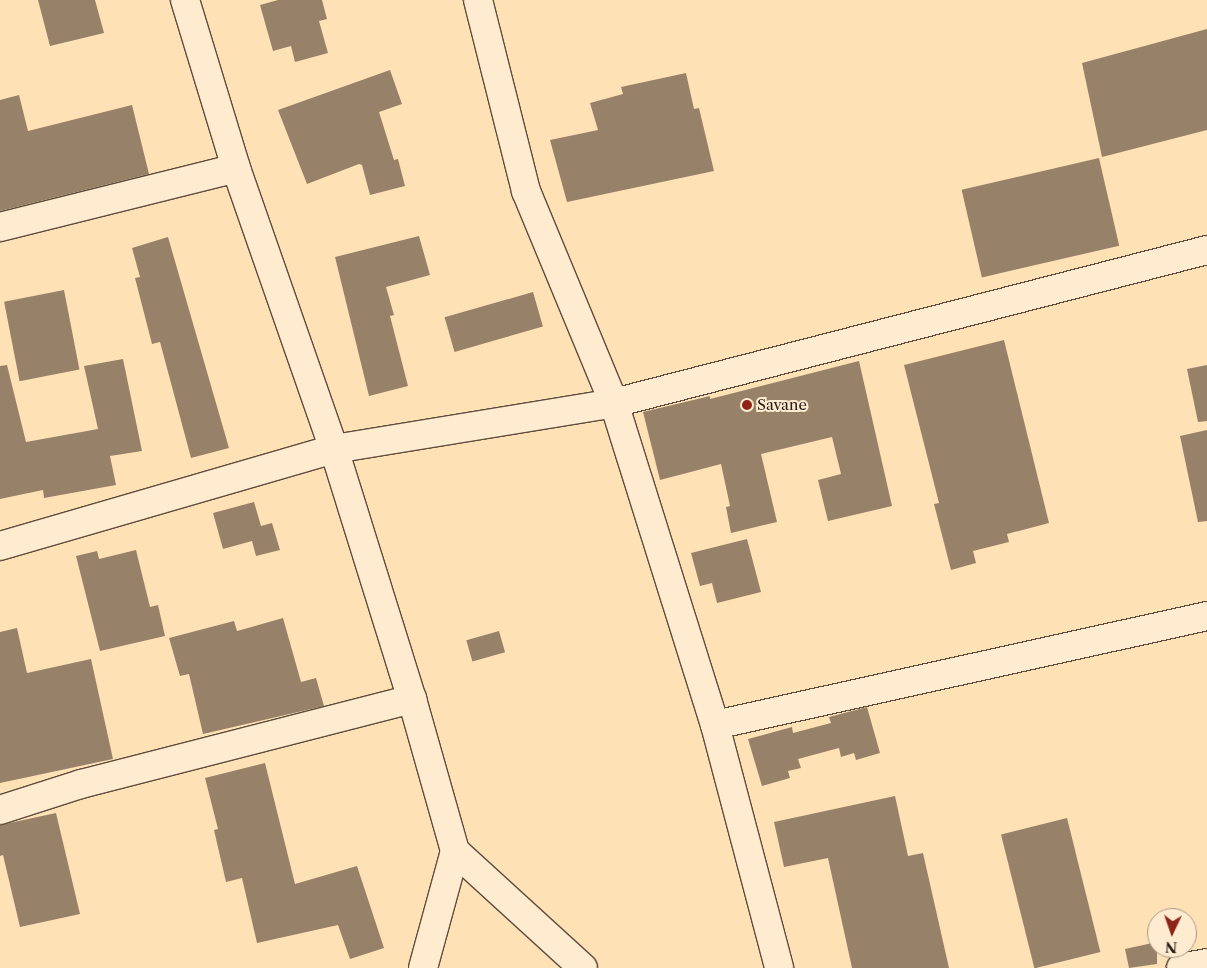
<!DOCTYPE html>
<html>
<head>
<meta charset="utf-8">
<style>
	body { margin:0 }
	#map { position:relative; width:1207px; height:968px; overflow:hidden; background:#ffe1b6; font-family:"Libre Caslon Text",serif }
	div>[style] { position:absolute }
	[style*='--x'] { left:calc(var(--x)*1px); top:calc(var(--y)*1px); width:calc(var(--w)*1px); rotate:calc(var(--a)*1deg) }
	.building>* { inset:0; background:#978269; transform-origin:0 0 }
	.roads { filter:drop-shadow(1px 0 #5d4c3d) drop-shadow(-1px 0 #5d4c3d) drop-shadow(0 1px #5d4c3d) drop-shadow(0 -1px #5d4c3d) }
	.minor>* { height:28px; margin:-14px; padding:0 14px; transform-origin:14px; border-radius:14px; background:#ffecd0 }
	.dots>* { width:14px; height:14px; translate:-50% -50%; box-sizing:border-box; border:2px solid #ffecd0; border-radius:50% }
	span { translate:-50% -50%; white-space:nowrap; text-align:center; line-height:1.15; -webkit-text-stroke:4px #ffecd0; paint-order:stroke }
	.poi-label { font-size:15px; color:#271b15 }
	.left { translate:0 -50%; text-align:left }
	.north { position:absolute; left:1147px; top:908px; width:50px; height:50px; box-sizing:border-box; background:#ffecd0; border:1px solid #a99885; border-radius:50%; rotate:183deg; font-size:14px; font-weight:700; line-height:20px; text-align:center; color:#271b15 }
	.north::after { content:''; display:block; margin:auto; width:18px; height:22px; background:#8f2418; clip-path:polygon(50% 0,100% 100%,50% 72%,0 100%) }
</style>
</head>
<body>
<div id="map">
	<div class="building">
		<div style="clip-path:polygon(38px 0,95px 0,104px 33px,50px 46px)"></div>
		<div style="clip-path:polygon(278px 0,322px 0,327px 19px,319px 21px,328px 53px,295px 62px,291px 46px,273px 51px,260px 5px)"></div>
		<div style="clip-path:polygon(1207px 29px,1207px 130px,1102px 157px,1082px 63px)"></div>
		<div style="clip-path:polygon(390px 70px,402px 104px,379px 112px,394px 160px,398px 159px,405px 186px,370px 195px,362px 165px,359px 164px,307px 184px,278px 110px)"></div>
		<div style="clip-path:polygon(686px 73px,694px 109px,699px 108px,714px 171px,567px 202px,550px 140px,598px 130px,590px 103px,623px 94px,621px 87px)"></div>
		<div style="clip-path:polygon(19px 95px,28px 131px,132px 105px,149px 174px,0 211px,0 100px)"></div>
		<div style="left:1099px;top:158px;width:90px;height:141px;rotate:77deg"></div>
		<div style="clip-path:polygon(419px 236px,430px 275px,386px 287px,394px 315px,390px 316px,408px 386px,369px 396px,335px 257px)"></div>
		<div style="clip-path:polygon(168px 237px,229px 448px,191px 458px,160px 342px,152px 344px,135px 278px,140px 277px,132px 248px)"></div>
		<div style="left:64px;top:290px;width:81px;height:61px;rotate:79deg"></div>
		<div style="left:533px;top:292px;width:36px;height:92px;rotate:74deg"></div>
		<div style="clip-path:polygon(1004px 340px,1049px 523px,1007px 534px,1009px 542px,973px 551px,976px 563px,951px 570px,934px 504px,939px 503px,904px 365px)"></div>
		<div style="clip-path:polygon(123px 359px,142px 451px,110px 456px,116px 485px,44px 498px,43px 490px,0 499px,0 366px,7px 365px,26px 442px,98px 429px,84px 366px)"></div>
		<div style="clip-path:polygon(859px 361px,892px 506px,828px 521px,818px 480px,841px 474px,832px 437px,761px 454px,777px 522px,731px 533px,726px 507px,730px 506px,721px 464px,660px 480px,643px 412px,710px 396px,710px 399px)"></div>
		<div style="clip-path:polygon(1207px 365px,1207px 421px,1198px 422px,1187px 369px)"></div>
		<div style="clip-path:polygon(1207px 430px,1207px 521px,1198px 522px,1180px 436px)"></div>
		<div style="clip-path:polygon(254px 502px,261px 526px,272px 523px,280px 550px,256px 556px,252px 541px,223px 549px,213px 513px)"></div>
		<div style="clip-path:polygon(747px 539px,761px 592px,717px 603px,712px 583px,700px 586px,691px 553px)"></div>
		<div style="clip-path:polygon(136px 550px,150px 607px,158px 605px,165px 636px,100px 651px,76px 556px,97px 551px,99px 559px)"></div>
		<div style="clip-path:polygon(283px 618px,301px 682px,316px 678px,324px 706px,203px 734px,189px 674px,180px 676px,169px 638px,234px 621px,237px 631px)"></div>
		<div style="clip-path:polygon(17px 628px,27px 673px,91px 659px,113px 759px,0 783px,0 632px)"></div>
		<div style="left:499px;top:631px;width:22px;height:34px;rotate:74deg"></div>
		<div style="clip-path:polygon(867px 707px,880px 753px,856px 760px,854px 753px,841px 757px,839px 748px,798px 759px,801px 768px,788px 771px,790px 778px,762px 786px,748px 739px,792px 727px,793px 733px,831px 723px,829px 717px)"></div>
		<div style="clip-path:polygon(265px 763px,295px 884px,357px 866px,384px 948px,350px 959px,338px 925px,257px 943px,242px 878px,226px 882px,214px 830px,218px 829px,205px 778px)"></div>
		<div style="clip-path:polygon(895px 796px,908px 856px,923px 853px,949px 968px,852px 968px,828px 858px,784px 867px,774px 822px)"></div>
		<div style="clip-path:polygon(56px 813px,80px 914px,20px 927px,3px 855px,0 856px,0 825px)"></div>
		<div style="left:1067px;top:818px;width:138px;height:68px;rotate:76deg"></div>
		<div style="clip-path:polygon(1157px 942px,1157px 964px,1129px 968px,1125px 949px)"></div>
	</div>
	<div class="roads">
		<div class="minor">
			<div style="--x:185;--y:0;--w:176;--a:73.1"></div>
			<div style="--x:236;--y:168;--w:298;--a:70.8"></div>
			<div style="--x:334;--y:449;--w:262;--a:72.7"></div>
			<div style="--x:412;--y:699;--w:158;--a:74.2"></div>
			<div style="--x:455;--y:851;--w:121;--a:105.3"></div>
			<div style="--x:478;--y:0;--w:197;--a:75.9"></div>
			<div style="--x:526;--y:191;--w:230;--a:67.5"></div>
			<div style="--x:614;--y:403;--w:337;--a:72.6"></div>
			<div style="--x:715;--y:725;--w:251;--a:75.2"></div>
			<div style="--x:0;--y:227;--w:243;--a:-14"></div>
			<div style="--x:0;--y:546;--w:348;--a:-16.2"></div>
			<div style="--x:334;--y:449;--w:284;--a:-9.3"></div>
			<div style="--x:614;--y:403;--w:612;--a:-14.47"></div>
			<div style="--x:715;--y:725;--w:504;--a:-12.49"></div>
			<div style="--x:0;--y:810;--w:85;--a:-17.8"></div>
			<div style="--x:81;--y:784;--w:342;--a:-14.4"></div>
			<div style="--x:455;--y:851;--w:173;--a:42.4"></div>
			<div style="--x:1181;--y:968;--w:26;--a:-11"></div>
		</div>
	</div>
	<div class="dots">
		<div style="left:747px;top:405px;background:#8f2418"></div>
	</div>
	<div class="poi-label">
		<span class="left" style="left:757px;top:405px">Savane</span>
	</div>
	<div class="north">N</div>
</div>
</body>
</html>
